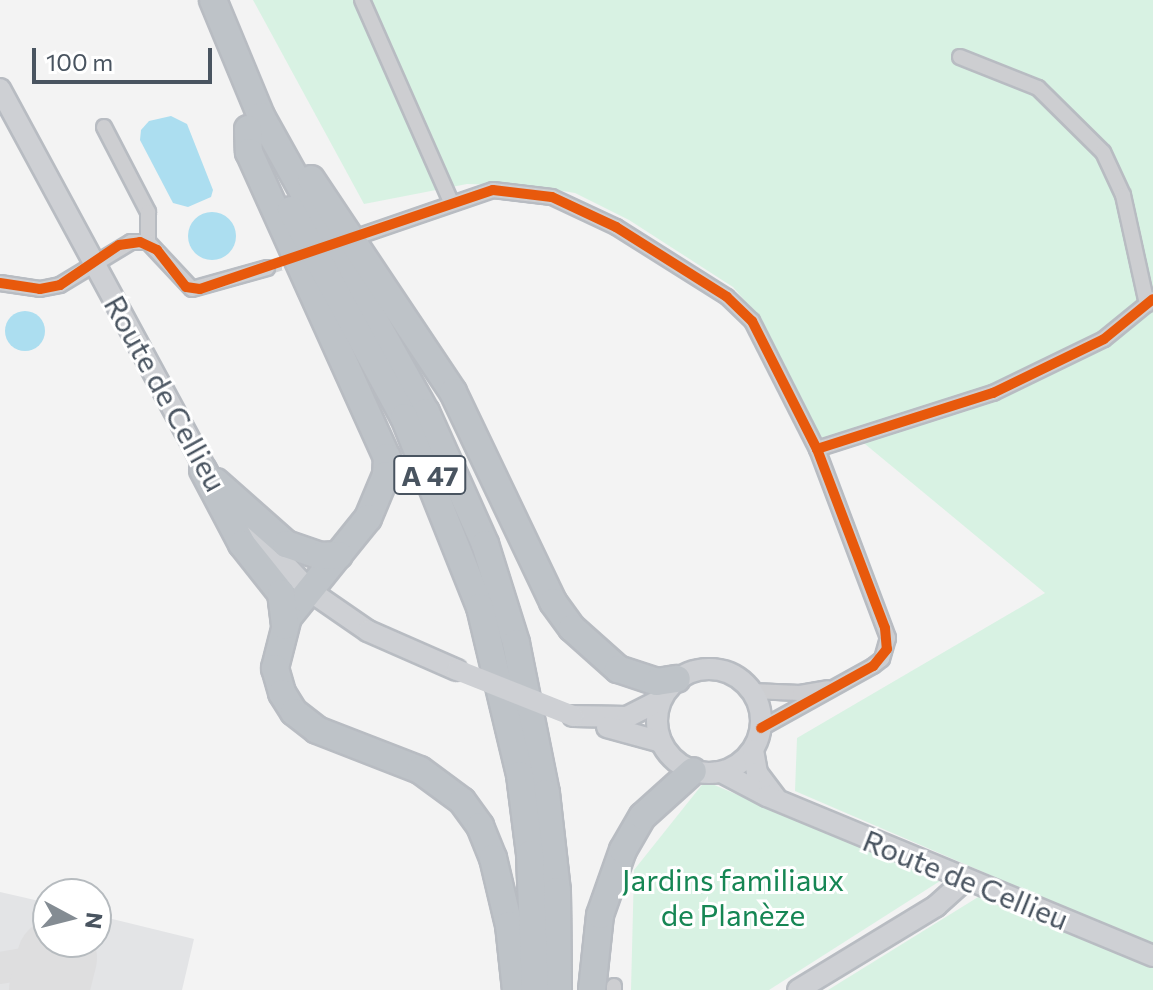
<!DOCTYPE html>
<html>
<head>
<meta charset="utf-8">
<style>
	body { margin:0 }
	#map { position:relative; width:1153px; height:990px; overflow:hidden; background:#f3f3f3; font-family:Commissioner,sans-serif }
	div>[style] { position:absolute }
	[style*='--x'] { left:calc(var(--x)*1px); top:calc(var(--y)*1px); width:calc(var(--w)*1px); rotate:calc(var(--a)*1deg) }
	.airport>* { inset:0; background:#e3e4e6 }
	.green>* { inset:0; background:#d8f2e3 }
	.water>* { inset:0; background:#acdef0 }
	.round { border-radius:50% }
	.taxiway>* { height:32px; margin:-16px; padding:0 16px; transform-origin:16px; border-radius:16px; background:#dededf }
	.runway>* { height:80px; margin:-40px; padding:0 40px; transform-origin:40px; border-radius:40px; background:#dededf }
	.street-tunnel>* { height:14px; margin-top:-7px; transform-origin:0; background:repeating-linear-gradient(90deg,#d1d3d6 0 14px,transparent 0 21px) }
	.roads { filter:drop-shadow(2px 0 #b8bcc2) drop-shadow(-2px 0 #b8bcc2) drop-shadow(0 2px #b8bcc2) drop-shadow(0 -2px #b8bcc2) }
	.street>* { height:14px; margin:-7px; padding:0 7px; transform-origin:7px; border-radius:7px; background:#cdced1 }
	.secondary>* { height:20px; margin:-10px; padding:0 10px; transform-origin:10px; border-radius:10px; background:#ced0d4 }
	.secondary>.ring { margin:-10px; padding:0; box-sizing:content-box; background:none; border:20px solid #ced0d4; border-radius:50% }
	.highway>* { height:26px; margin:-13px; padding:0 13px; transform-origin:13px; border-radius:13px; background:#bec3c8 }
	.secondary-bridge>* { height:20px; margin:-10px; padding:0 10px; transform-origin:10px; border-radius:10px; background:#ced0d4 }
	.cycleway>* { height:10px; margin:-5px; padding:0 5px; transform-origin:5px; border-radius:5px; background:#e8590c }
	span { translate:-50% -50%; white-space:nowrap; text-align:center; line-height:1.15; -webkit-text-stroke:6px #fff; paint-order:stroke }
	.shield-label span { padding:2px 6px; background:#fff; border:2px solid; border-radius:6px; -webkit-text-stroke-width:0 }
	.shield-label { font-size:28px; color:#495460; font-weight:700 }
	.street-label { font-size:30px; color:#495460 }
	.park-label { font-size:30px; color:#168654 }
	.north { position:absolute; left:32px; top:878px; width:80px; height:80px; box-sizing:border-box; background:#fff; border:2px solid #b6bbbf; border-radius:50%; rotate:97deg; font-size:22px; font-weight:700; line-height:32px; text-align:center; color:#495460 }
	.north::after { content:''; display:block; margin:auto; width:28px; height:36px; background:#848c93; clip-path:polygon(50% 0,100% 100%,50% 72%,0 100%) }
	.scale { position:absolute; left:32px; top:48px; width:180px; height:36px; box-sizing:border-box; border:4px solid #495460; border-top:0; padding-left:10px; font-size:24px; line-height:28px; white-space:nowrap; color:#495460; -webkit-text-stroke:6px #fff; paint-order:stroke }
</style>
</head>
<body>
<div id="map">
	<div class="airport">
		<div style="clip-path:polygon(0 892px,48px 903px,48px 942px,96px 942px,96px 915px,194px 939px,182px 990px,0 990px)"></div>
	</div>
	<div class="green">
		<div style="clip-path:polygon(253px 0,1153px 0,1153px 990px,828px 990px,1004px 881px,795px 791px,797px 738px,1045px 593px,865px 444px,818px 439px,757px 315px,733px 287px,629px 220px,575px 193px,532px 186px,467px 184px,364px 204px)"></div>
		<div style="clip-path:polygon(705px 781px,940px 881px,769px 990px,631px 990px,634px 870px)"></div>
	</div>
	<div class="water">
		<div style="clip-path:polygon(171px 116px,187px 124px,213px 190px,211px 197px,188px 207px,173px 203px,140px 140px,141px 130px,149px 121px)"></div>
		<div class="round" style="left:188px;top:212px;width:48px;height:48px"></div>
		<div class="round" style="left:5px;top:311px;width:40px;height:40px"></div>
	</div>
	<div class="taxiway">
		<div style="--x:0;--y:968;--w:58;--a:-10"></div>
	</div>
	<div class="runway">
		<div style="--x:49;--y:990;--w:33;--a:-76"></div>
	</div>
	<div class="street-tunnel">
		<div style="--x:267;--y:268;--w:36;--a:-18"></div>
	</div>
	<div class="roads">
		<div class="street">
			<div style="--x:362;--y:0;--w:221;--a:66.2"></div>
			<div style="--x:960;--y:57;--w:84;--a:21.7"></div>
			<div style="--x:1038;--y:88;--w:91;--a:44.6"></div>
			<div style="--x:1103;--y:152;--w:47;--a:65.1"></div>
			<div style="--x:1123;--y:195;--w:112;--a:77.6"></div>
			<div style="--x:104;--y:127;--w:96;--a:62.6"></div>
			<div style="--x:148;--y:212;--w:30;--a:90"></div>
			<div style="--x:365;--y:234;--w:135;--a:-19"></div>
			<div style="--x:493;--y:190;--w:59;--a:6.8"></div>
			<div style="--x:552;--y:197;--w:71;--a:25.1"></div>
			<div style="--x:616;--y:227;--w:131;--a:32.2"></div>
			<div style="--x:727;--y:297;--w:35;--a:44"></div>
			<div style="--x:752;--y:321;--w:144;--a:63.1"></div>
			<div style="--x:817;--y:449;--w:202;--a:69.4"></div>
			<div style="--x:888;--y:638;--w:22;--a:106"></div>
			<div style="--x:882;--y:659;--w:11;--a:142"></div>
			<div style="--x:873;--y:666;--w:128;--a:151"></div>
			<div style="--x:0;--y:283;--w:40;--a:8.5"></div>
			<div style="--x:40;--y:289;--w:20;--a:-11"></div>
			<div style="--x:60;--y:285;--w:83;--a:-31.2"></div>
			<div style="--x:131;--y:242;--w:17;--a:0"></div>
			<div style="--x:148;--y:242;--w:64;--a:46.9"></div>
			<div style="--x:192;--y:289;--w:78;--a:-15.6"></div>
			<div style="--x:817;--y:449;--w:185;--a:-17.7"></div>
			<div style="--x:993;--y:393;--w:123;--a:-25.9"></div>
			<div style="--x:1104;--y:339;--w:63;--a:-39.2"></div>
			<div style="--x:752;--y:691;--w:48;--a:2.4"></div>
			<div style="--x:800;--y:693;--w:28;--a:-10"></div>
			<div style="--x:614;--y:990;--w:4;--a:-90"></div>
		</div>
		<div class="secondary">
			<div style="--x:0;--y:89;--w:444;--a:61.6"></div>
			<div style="--x:232;--y:509;--w:113;--a:46.4"></div>
			<div style="--x:310;--y:591;--w:70;--a:34.6"></div>
			<div style="--x:368;--y:631;--w:97;--a:23.7"></div>
			<div class="ring" style="left:657px;top:669px;width:84px;height:84px"></div>
			<div style="--x:573;--y:716;--w:54;--a:1.1"></div>
			<div style="--x:627;--y:717;--w:38;--a:-27"></div>
			<div style="--x:607;--y:727;--w:56;--a:15.5"></div>
			<div style="--x:753;--y:750;--w:23;--a:80"></div>
			<div style="--x:757;--y:773;--w:31;--a:53"></div>
			<div style="--x:721;--y:772;--w:52;--a:27.6"></div>
			<div style="--x:767;--y:796;--w:418;--a:22.5"></div>
			<div style="--x:798;--y:990;--w:162;--a:-31.3"></div>
			<div style="--x:936;--y:906;--w:40;--a:-42"></div>
		</div>
		<div class="highway">
			<div style="--x:213;--y:0;--w:126;--a:67.5"></div>
			<div style="--x:261;--y:116;--w:339;--a:60.9"></div>
			<div style="--x:426;--y:412;--w:145;--a:65.9"></div>
			<div style="--x:485;--y:544;--w:104;--a:72.6"></div>
			<div style="--x:516;--y:643;--w:153;--a:78.7"></div>
			<div style="--x:546;--y:793;--w:99;--a:83.6"></div>
			<div style="--x:557;--y:891;--w:99;--a:89.4"></div>
			<div style="--x:248;--y:129;--w:23;--a:88"></div>
			<div style="--x:249;--y:152;--w:335;--a:65.7"></div>
			<div style="--x:387;--y:457;--w:18;--a:93"></div>
			<div style="--x:386;--y:475;--w:47;--a:112.7"></div>
			<div style="--x:368;--y:518;--w:127;--a:128.9"></div>
			<div style="--x:288;--y:617;--w:53;--a:104.3"></div>
			<div style="--x:275;--y:668;--w:26;--a:74"></div>
			<div style="--x:282;--y:693;--w:22;--a:58"></div>
			<div style="--x:294;--y:712;--w:29;--a:38"></div>
			<div style="--x:317;--y:730;--w:110;--a:21.2"></div>
			<div style="--x:420;--y:770;--w:52;--a:36.4"></div>
			<div style="--x:462;--y:801;--w:31;--a:54"></div>
			<div style="--x:480;--y:826;--w:35;--a:68"></div>
			<div style="--x:493;--y:858;--w:69;--a:76.6"></div>
			<div style="--x:509;--y:925;--w:65;--a:83.9"></div>
			<div style="--x:311;--y:179;--w:256;--a:56.3"></div>
			<div style="--x:453;--y:392;--w:233;--a:64.5"></div>
			<div style="--x:553;--y:602;--w:32;--a:54"></div>
			<div style="--x:572;--y:628;--w:62;--a:41.7"></div>
			<div style="--x:618;--y:669;--w:41;--a:18.4"></div>
			<div style="--x:657;--y:682;--w:20;--a:-9"></div>
			<div style="--x:291;--y:210;--w:236;--a:61.4"></div>
			<div style="--x:404;--y:417;--w:205;--a:68.2"></div>
			<div style="--x:480;--y:607;--w:173;--a:76.6"></div>
			<div style="--x:520;--y:775;--w:80;--a:82.8"></div>
			<div style="--x:530;--y:854;--w:136;--a:87.9"></div>
			<div style="--x:203;--y:470;--w:84;--a:62.2"></div>
			<div style="--x:242;--y:544;--w:63;--a:51.5"></div>
			<div style="--x:281;--y:593;--w:33;--a:83"></div>
			<div style="--x:216;--y:482;--w:94;--a:41.5"></div>
			<div style="--x:286;--y:544;--w:36;--a:19"></div>
			<div style="--x:320;--y:556;--w:19;--a:-3"></div>
			<div style="--x:592;--y:990;--w:75;--a:-83.9"></div>
			<div style="--x:600;--y:915;--w:69;--a:-70.5"></div>
			<div style="--x:623;--y:850;--w:39;--a:-60"></div>
			<div style="--x:643;--y:816;--w:67;--a:-42"></div>
		</div>
	</div>
	<div class="secondary-bridge">
		<div style="--x:457;--y:670;--w:125;--a:21.6"></div>
	</div>
	<div class="cycleway">
		<div style="--x:0;--y:283;--w:40;--a:8.5"></div>
		<div style="--x:40;--y:289;--w:20;--a:-11"></div>
		<div style="--x:60;--y:285;--w:71;--a:-34.1"></div>
		<div style="--x:119;--y:245;--w:21;--a:-8"></div>
		<div style="--x:140;--y:242;--w:19;--a:25"></div>
		<div style="--x:157;--y:250;--w:47;--a:51.9"></div>
		<div style="--x:186;--y:287;--w:14;--a:8"></div>
		<div style="--x:200;--y:289;--w:309;--a:-18.7"></div>
		<div style="--x:493;--y:190;--w:59;--a:6.8"></div>
		<div style="--x:552;--y:197;--w:71;--a:25.1"></div>
		<div style="--x:616;--y:227;--w:131;--a:32.2"></div>
		<div style="--x:727;--y:297;--w:35;--a:44"></div>
		<div style="--x:752;--y:321;--w:144;--a:63.1"></div>
		<div style="--x:817;--y:449;--w:191;--a:69.2"></div>
		<div style="--x:885;--y:628;--w:21;--a:85"></div>
		<div style="--x:887;--y:649;--w:22;--a:129"></div>
		<div style="--x:873;--y:666;--w:128;--a:151"></div>
		<div style="--x:817;--y:449;--w:185;--a:-17.7"></div>
		<div style="--x:993;--y:393;--w:123;--a:-25.9"></div>
		<div style="--x:1104;--y:339;--w:63;--a:-39.2"></div>
	</div>
	<div class="shield-label">
		<span style="left:430px;top:475px">A 47</span>
	</div>
	<div class="street-label">
		<span style="left:166px;top:393px;rotate:61deg">Route de Cellieu</span>
		<span style="left:966px;top:879px;rotate:22deg">Route de Cellieu</span>
	</div>
	<div class="park-label">
		<span style="left:733px;top:896px">Jardins familiaux<br>de Planèze</span>
	</div>
	<div class="north">N</div>
	<div class="scale">100 m</div>
</div>
</body>
</html>
